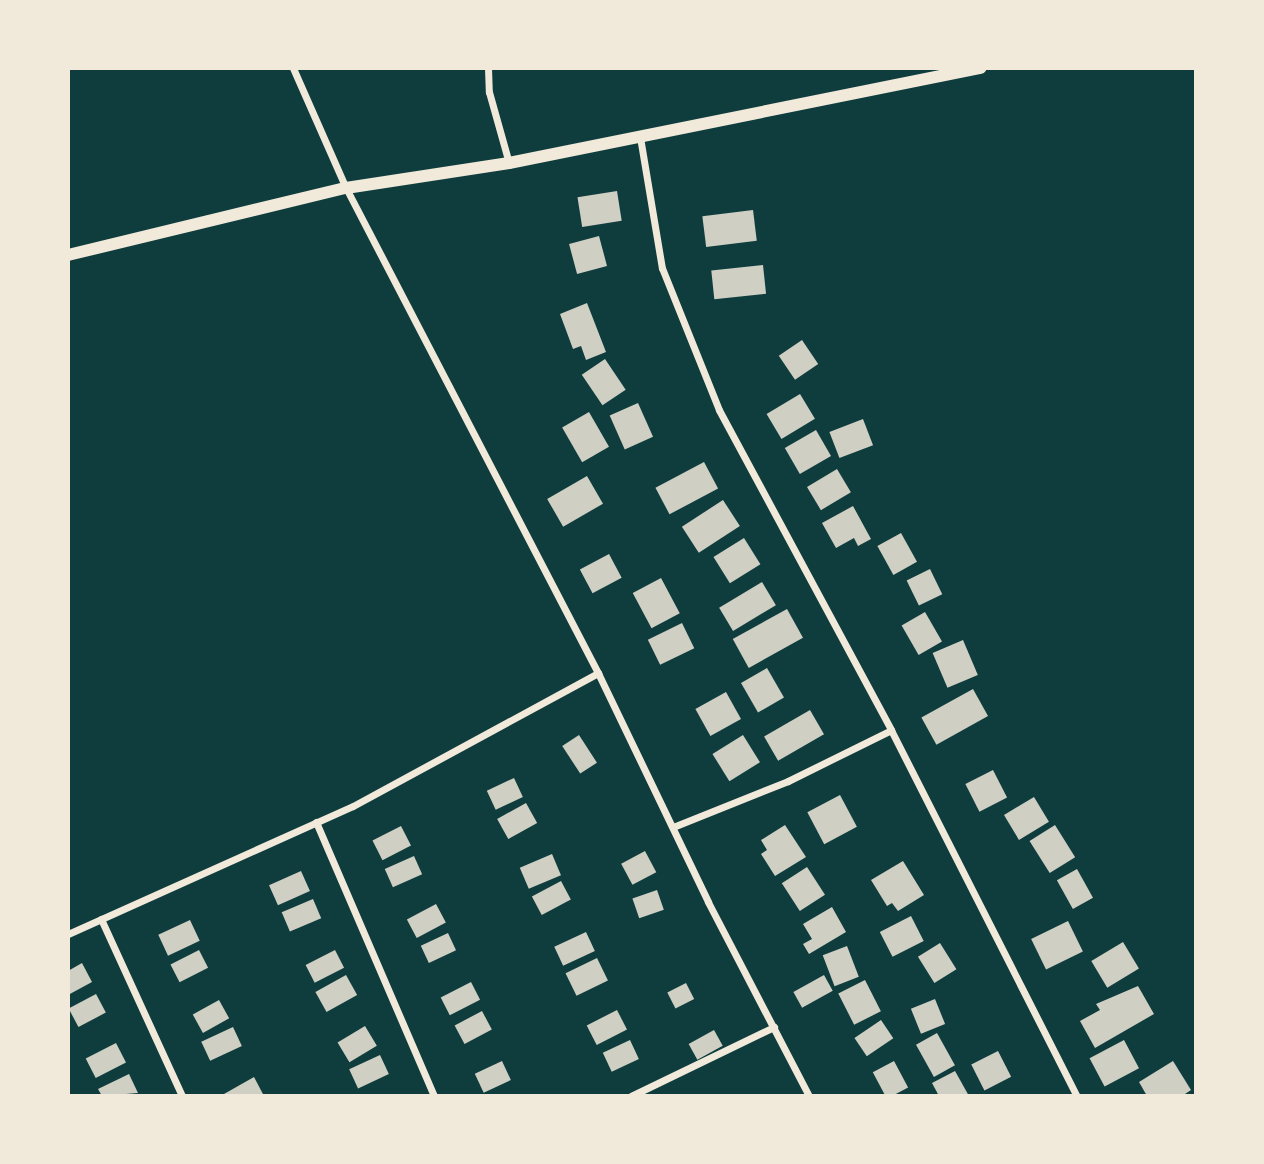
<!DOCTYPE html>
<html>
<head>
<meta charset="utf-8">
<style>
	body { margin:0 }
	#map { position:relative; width:1264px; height:1164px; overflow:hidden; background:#0f3d3e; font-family:"Zilla Slab",serif }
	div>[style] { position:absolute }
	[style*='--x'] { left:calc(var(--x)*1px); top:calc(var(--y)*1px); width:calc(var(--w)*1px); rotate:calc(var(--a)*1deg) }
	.building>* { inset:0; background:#cfcfc3; transform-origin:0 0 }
	.minor>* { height:7px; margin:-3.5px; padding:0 3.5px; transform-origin:3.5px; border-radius:3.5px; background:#f1e9da }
	.tertiary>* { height:12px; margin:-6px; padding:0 6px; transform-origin:6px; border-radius:6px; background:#f1e9da }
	span { translate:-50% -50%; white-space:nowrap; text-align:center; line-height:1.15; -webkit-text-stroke:7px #f1e9da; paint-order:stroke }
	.frame { position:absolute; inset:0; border:70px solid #f1e9da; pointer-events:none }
</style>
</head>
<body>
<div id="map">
	<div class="building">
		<div style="left:617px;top:191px;width:30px;height:40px;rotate:81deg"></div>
		<div style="left:753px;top:210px;width:31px;height:51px;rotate:83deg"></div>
		<div style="left:599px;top:236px;width:31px;height:31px;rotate:75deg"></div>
		<div style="left:763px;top:265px;width:29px;height:52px;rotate:84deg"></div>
		<div style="clip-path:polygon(587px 303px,606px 352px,586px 360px,581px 346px,573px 349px,560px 314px)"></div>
		<div style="left:802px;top:340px;width:29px;height:28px;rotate:56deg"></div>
		<div style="left:605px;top:359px;width:37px;height:28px;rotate:56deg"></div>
		<div style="left:800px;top:394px;width:29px;height:39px;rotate:59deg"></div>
		<div style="left:638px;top:403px;width:37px;height:31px;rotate:66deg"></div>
		<div style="left:589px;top:412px;width:40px;height:31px;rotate:60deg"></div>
		<div style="left:863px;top:419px;width:28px;height:36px;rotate:69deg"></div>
		<div style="left:816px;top:430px;width:30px;height:36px;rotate:60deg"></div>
		<div style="left:704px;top:462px;width:30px;height:55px;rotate:62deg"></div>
		<div style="left:837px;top:469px;width:27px;height:35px;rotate:59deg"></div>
		<div style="left:587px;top:476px;width:32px;height:46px;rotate:60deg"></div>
		<div style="left:723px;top:500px;width:31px;height:49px;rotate:57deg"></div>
		<div style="clip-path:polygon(853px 506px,871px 539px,858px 546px,854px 538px,836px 548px,822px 523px)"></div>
		<div style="left:901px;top:533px;width:33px;height:27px;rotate:61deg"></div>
		<div style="left:744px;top:538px;width:31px;height:36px;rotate:58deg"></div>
		<div style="left:609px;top:554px;width:27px;height:33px;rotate:62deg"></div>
		<div style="left:930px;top:569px;width:28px;height:26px;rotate:64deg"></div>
		<div style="left:661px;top:578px;width:40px;height:32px;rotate:62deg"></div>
		<div style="left:762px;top:582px;width:27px;height:50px;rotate:59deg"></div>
		<div style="left:787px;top:609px;width:33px;height:62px;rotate:61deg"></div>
		<div style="left:925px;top:612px;width:34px;height:27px;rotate:60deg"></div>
		<div style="left:682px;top:623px;width:28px;height:38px;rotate:64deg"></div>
		<div style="left:963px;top:640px;width:38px;height:33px;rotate:67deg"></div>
		<div style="left:767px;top:668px;width:34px;height:30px;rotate:60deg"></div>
		<div style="left:973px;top:689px;width:31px;height:59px;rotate:61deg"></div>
		<div style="left:726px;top:692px;width:31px;height:35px;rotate:61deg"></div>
		<div style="left:810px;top:710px;width:28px;height:53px;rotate:60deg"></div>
		<div style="left:579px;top:735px;width:33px;height:20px;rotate:57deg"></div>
		<div style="left:743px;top:735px;width:32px;height:36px;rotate:58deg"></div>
		<div style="left:993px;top:770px;width:31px;height:31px;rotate:63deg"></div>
		<div style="left:514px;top:778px;width:21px;height:30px;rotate:65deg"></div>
		<div style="left:840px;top:795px;width:36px;height:37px;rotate:62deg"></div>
		<div style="left:1034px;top:797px;width:29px;height:35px;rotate:59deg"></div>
		<div style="left:526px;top:803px;width:23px;height:33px;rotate:61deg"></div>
		<div style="clip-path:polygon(785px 825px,806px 857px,775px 876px,761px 854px,767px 850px,761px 840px)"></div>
		<div style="left:1055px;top:825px;width:38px;height:30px;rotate:58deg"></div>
		<div style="left:401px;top:826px;width:22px;height:32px;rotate:63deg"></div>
		<div style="left:645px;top:851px;width:24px;height:27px;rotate:62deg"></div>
		<div style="left:552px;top:854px;width:23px;height:35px;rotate:67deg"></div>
		<div style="left:414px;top:856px;width:20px;height:32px;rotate:66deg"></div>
		<div style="clip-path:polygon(903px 861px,924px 895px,898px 911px,892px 903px,887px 906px,871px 880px)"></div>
		<div style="left:807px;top:867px;width:33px;height:30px;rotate:57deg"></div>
		<div style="left:1077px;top:869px;width:33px;height:23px;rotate:61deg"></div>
		<div style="left:301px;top:871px;width:22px;height:35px;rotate:66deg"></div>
		<div style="left:561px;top:881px;width:21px;height:33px;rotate:62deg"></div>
		<div style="left:657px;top:890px;width:21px;height:26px;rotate:71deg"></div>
		<div style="left:313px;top:899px;width:21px;height:34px;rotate:67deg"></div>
		<div style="left:436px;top:904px;width:21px;height:33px;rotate:62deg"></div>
		<div style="clip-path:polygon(832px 907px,846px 932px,809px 954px,803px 944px,812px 939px,803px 924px)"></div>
		<div style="left:911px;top:916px;width:28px;height:35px;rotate:63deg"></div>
		<div style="left:190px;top:920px;width:23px;height:35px;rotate:65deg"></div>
		<div style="left:1068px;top:921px;width:34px;height:41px;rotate:64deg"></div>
		<div style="left:586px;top:932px;width:21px;height:35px;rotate:65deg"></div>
		<div style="left:448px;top:933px;width:19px;height:30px;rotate:65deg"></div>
		<div style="left:1123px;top:942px;width:31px;height:37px;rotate:59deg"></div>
		<div style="left:940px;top:943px;width:31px;height:26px;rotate:58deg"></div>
		<div style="left:847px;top:946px;width:33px;height:26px;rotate:69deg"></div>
		<div style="left:199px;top:950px;width:20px;height:32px;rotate:63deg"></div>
		<div style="left:335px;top:950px;width:20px;height:33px;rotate:63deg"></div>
		<div style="left:597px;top:958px;width:25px;height:35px;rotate:64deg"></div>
		<div style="clip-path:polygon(82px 963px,92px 982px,68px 995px,68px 971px)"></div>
		<div style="left:346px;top:975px;width:23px;height:35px;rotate:61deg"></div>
		<div style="left:824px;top:975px;width:18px;height:35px;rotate:61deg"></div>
		<div style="left:865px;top:980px;width:35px;height:30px;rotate:63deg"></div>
		<div style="left:471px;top:982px;width:20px;height:34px;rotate:63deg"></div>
		<div style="left:686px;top:983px;width:18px;height:21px;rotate:63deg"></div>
		<div style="clip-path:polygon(1138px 986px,1154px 1014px,1095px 1048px,1080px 1021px,1100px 1010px,1096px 1004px)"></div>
		<div style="left:96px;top:994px;width:21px;height:31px;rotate:62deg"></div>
		<div style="left:935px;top:999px;width:27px;height:26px;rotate:68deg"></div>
		<div style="left:219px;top:1000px;width:21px;height:30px;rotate:61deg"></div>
		<div style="left:617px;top:1010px;width:22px;height:34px;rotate:63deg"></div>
		<div style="left:482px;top:1011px;width:21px;height:31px;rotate:62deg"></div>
		<div style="left:881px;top:1020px;width:22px;height:32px;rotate:56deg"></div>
		<div style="left:365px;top:1026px;width:23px;height:32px;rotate:59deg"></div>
		<div style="left:233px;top:1027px;width:21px;height:35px;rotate:65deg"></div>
		<div style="left:714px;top:1030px;width:18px;height:29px;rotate:61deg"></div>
		<div style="left:937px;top:1033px;width:37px;height:24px;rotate:61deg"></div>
		<div style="left:630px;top:1040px;width:21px;height:30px;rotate:65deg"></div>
		<div style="left:1124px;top:1040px;width:32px;height:39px;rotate:62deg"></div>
		<div style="left:116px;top:1043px;width:22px;height:34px;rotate:63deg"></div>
		<div style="left:998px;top:1051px;width:29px;height:30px;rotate:63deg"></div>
		<div style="left:380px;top:1055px;width:21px;height:34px;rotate:65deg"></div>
		<div style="left:502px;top:1061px;width:21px;height:30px;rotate:65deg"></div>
		<div style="left:894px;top:1061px;width:30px;height:24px;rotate:62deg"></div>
		<div style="clip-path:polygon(1173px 1061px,1191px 1090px,1182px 1096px,1147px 1096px,1139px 1082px)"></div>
		<div style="clip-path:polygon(955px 1071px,969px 1096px,939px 1096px,932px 1083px)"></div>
		<div style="clip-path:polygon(129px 1074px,138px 1093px,102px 1096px,98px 1089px)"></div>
		<div style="clip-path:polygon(254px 1077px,264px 1096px,225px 1096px,224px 1094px)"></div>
	</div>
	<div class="minor">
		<div style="--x:293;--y:68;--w:131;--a:66.2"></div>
		<div style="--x:346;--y:188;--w:547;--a:62.54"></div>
		<div style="--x:598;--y:673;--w:254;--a:64.3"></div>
		<div style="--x:708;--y:902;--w:219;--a:62.5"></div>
		<div style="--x:488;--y:68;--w:24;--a:88"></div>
		<div style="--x:489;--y:92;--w:74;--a:74.3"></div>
		<div style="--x:640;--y:137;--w:133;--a:80.5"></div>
		<div style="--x:662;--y:268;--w:153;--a:68.1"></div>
		<div style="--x:719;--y:410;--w:363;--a:61.7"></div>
		<div style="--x:891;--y:730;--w:411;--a:63.1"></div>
		<div style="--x:316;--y:822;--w:298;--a:66.7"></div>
		<div style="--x:673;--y:827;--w:124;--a:-21.8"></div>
		<div style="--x:788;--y:781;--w:115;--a:-26.3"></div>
		<div style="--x:101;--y:919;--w:195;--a:65.4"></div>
		<div style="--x:68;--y:934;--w:312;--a:-24.2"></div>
		<div style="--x:353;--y:806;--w:279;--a:-28.5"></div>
		<div style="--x:631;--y:1096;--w:159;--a:-25.8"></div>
	</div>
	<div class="tertiary">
		<div style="--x:68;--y:255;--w:286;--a:-13.6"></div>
		<div style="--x:346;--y:188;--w:165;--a:-8.7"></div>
		<div style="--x:509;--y:163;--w:481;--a:-11.4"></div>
	</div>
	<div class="frame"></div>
</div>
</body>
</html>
